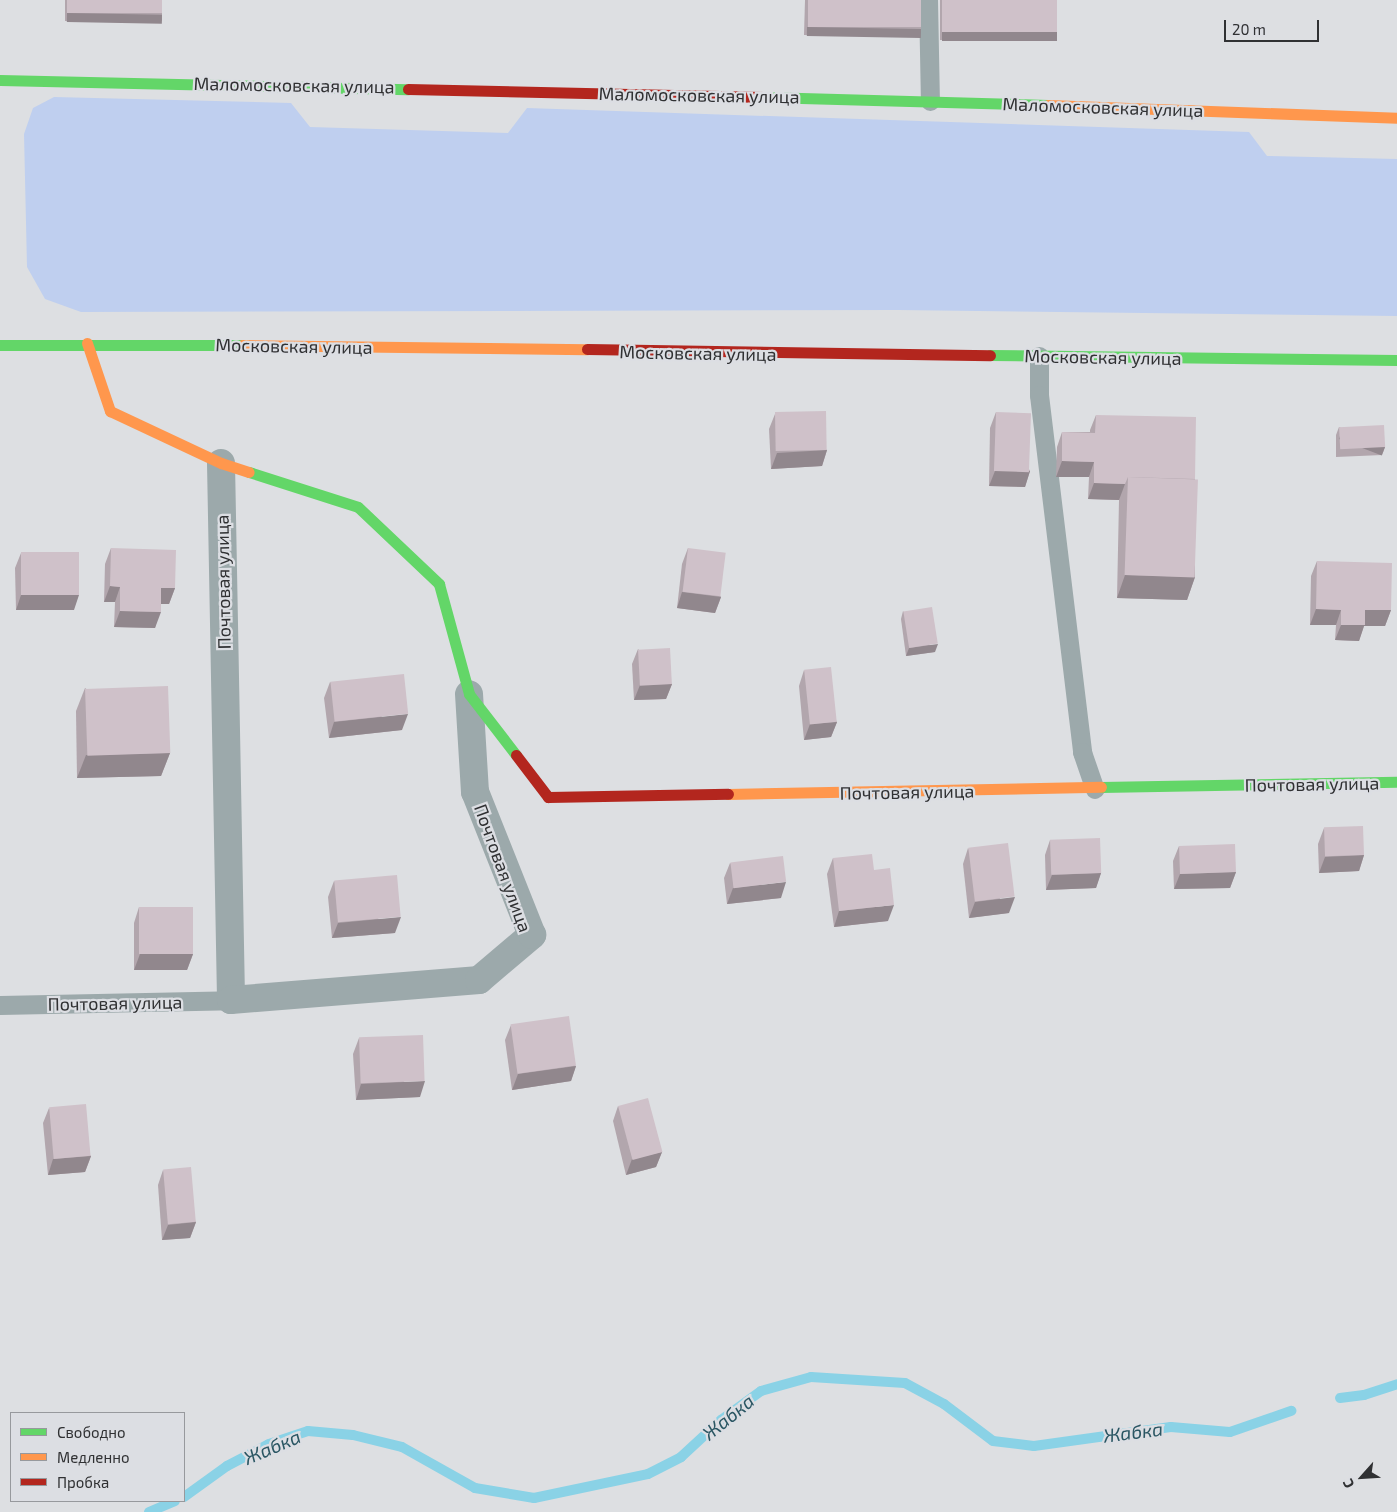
<!DOCTYPE html>
<html>
<head>
<meta charset="utf-8">
<style>
	body { margin:0 }
	#map { position:relative; width:1397px; height:1512px; overflow:hidden; background:#dddfe2; font-family:"Exo 2",sans-serif }
	div>[style] { position:absolute }
	[style*='--x'] { left:calc(var(--x)*1px); top:calc(var(--y)*1px); width:calc(var(--w)*1px); rotate:calc(var(--a)*1deg) }
	.green>* { inset:0; background:#bfcfef }
	.stream>* { height:10px; margin:-5px; padding:0 5px; transform-origin:5px; border-radius:5px; background:#8ad2e6 }
	.lane>* { height:19px; margin:-9.5px; padding:0 9.5px; transform-origin:9.5px; border-radius:9.5px; background:#9ca9ab }
	.street>* { height:28px; margin:-14px; padding:0 14px; transform-origin:14px; border-radius:14px; background:#9ca9ab }
	.fast>* { height:11px; margin:-5.5px; padding:0 5.5px; transform-origin:5.5px; border-radius:5.5px; background:#63d668 }
	.slow>* { height:11px; margin:-5.5px; padding:0 5.5px; transform-origin:5.5px; border-radius:5.5px; background:#ff974d }
	.jam>* { height:11px; margin:-5.5px; padding:0 5.5px; transform-origin:5.5px; border-radius:5.5px; background:#b3261e }
	.wall>* { inset:0; background:#b2a6ad; transform-origin:0 0 }
	.shaded-wall>* { inset:0; background:#91878d; transform-origin:0 0 }
	.building>* { inset:0; background:#cfc1c9; transform-origin:0 0 }
	span { translate:-50% -50%; white-space:nowrap; text-align:center; line-height:1.15; -webkit-text-stroke:4.5px #dcdee3; paint-order:stroke }
	.street-label { font-size:18px; color:#303133 }
	.water-label { font-size:19px; color:#2a5663; font-style:italic }
	.legend { position:absolute; left:10px; top:1412px; width:175px; height:90px; box-sizing:border-box; background:#dcdee3; border:1px solid #97999d; margin:0; padding:6px 9px; list-style:none; font-size:15px; color:#303133 }
	.legend li { display:flex; align-items:center; gap:10px; height:25px }
	.legend b { width:25px; border:1px solid #97999d }
	.north { position:absolute; left:1337px; top:1452px; width:50px; height:50px; -webkit-text-stroke:4px #dcdee3; paint-order:stroke; rotate:244deg; font-size:14px; font-weight:700; line-height:20px; text-align:center; color:#303133 }
	.north::after { content:''; display:block; margin:auto; width:18px; height:22px; background:#303133; clip-path:polygon(50% 0,100% 100%,50% 72%,0 100%) }
	.scale { position:absolute; left:1224px; top:20px; width:95px; height:22px; box-sizing:border-box; border:2px solid #303133; border-top:0; padding-left:6px; font-size:15px; line-height:18px; white-space:nowrap; color:#303133; -webkit-text-stroke:4px #dcdee3; paint-order:stroke }
</style>
</head>
<body>
<div id="map">
	<div class="green">
		<div style="clip-path:polygon(54px 97px,291px 103px,310px 127px,508px 133px,527px 108px,1249px 132px,1267px 156px,1397px 159px,1397px 316px,898px 310px,81px 312px,45px 299px,27px 267px,24px 134px,33px 108px)"></div>
	</div>
	<div class="stream">
		<div style="--x:1340;--y:1398;--w:24;--a:-7"></div>
		<div style="--x:1364;--y:1395;--w:35;--a:-18"></div>
		<div style="--x:184;--y:1497;--w:53;--a:-35.8"></div>
		<div style="--x:227;--y:1466;--w:47;--a:-27.6"></div>
		<div style="--x:269;--y:1444;--w:41;--a:-18.4"></div>
		<div style="--x:308;--y:1431;--w:45;--a:5.1"></div>
		<div style="--x:353;--y:1435;--w:50;--a:13.8"></div>
		<div style="--x:402;--y:1447;--w:84;--a:29.3"></div>
		<div style="--x:475;--y:1488;--w:60;--a:9.6"></div>
		<div style="--x:534;--y:1498;--w:116;--a:-11.9"></div>
		<div style="--x:648;--y:1474;--w:37;--a:-27"></div>
		<div style="--x:681;--y:1457;--w:54;--a:-42.8"></div>
		<div style="--x:721;--y:1420;--w:49;--a:-35.9"></div>
		<div style="--x:761;--y:1391;--w:52;--a:-15.6"></div>
		<div style="--x:811;--y:1377;--w:94;--a:3.7"></div>
		<div style="--x:905;--y:1383;--w:44;--a:28.3"></div>
		<div style="--x:944;--y:1404;--w:61;--a:37.1"></div>
		<div style="--x:993;--y:1441;--w:41;--a:7"></div>
		<div style="--x:1034;--y:1446;--w:138;--a:-7.9"></div>
		<div style="--x:1171;--y:1427;--w:59;--a:4.8"></div>
		<div style="--x:1230;--y:1432;--w:65;--a:-19"></div>
		<div style="--x:149;--y:1512;--w:28;--a:-23"></div>
	</div>
	<div class="lane">
		<div style="--x:928;--y:0;--w:101;--a:88.9"></div>
		<div style="--x:1039;--y:356;--w:39;--a:90"></div>
		<div style="--x:1039;--y:395;--w:360;--a:83.1"></div>
		<div style="--x:1082;--y:752;--w:39;--a:71"></div>
		<div style="--x:0;--y:1005;--w:231;--a:-1.2"></div>
	</div>
	<div class="street">
		<div style="--x:221;--y:463;--w:537;--a:88.93"></div>
		<div style="--x:231;--y:1000;--w:249;--a:-4.6"></div>
		<div style="--x:479;--y:980;--w:70;--a:-40.3"></div>
		<div style="--x:532;--y:935;--w:154;--a:-111.7"></div>
		<div style="--x:475;--y:792;--w:98;--a:-93.5"></div>
	</div>
	<div class="fast">
		<div style="--x:0;--y:80;--w:408;--a:1.3"></div>
		<div style="--x:765;--y:97;--w:283;--a:1.6"></div>
		<div style="--x:0;--y:345;--w:242;--a:0"></div>
		<div style="--x:990;--y:355;--w:407;--a:0.7"></div>
		<div style="--x:249;--y:472;--w:114;--a:17.8"></div>
		<div style="--x:358;--y:507;--w:112;--a:43.5"></div>
		<div style="--x:439;--y:584;--w:114;--a:74.7"></div>
		<div style="--x:469;--y:694;--w:77;--a:52.4"></div>
		<div style="--x:1101;--y:787;--w:296;--a:-1"></div>
	</div>
	<div class="slow">
		<div style="--x:1048;--y:105;--w:349;--a:2.1"></div>
		<div style="--x:87;--y:343;--w:72;--a:71.3"></div>
		<div style="--x:110;--y:411;--w:123;--a:25.1"></div>
		<div style="--x:221;--y:463;--w:29;--a:18"></div>
		<div style="--x:242;--y:345;--w:345;--a:0.7"></div>
		<div style="--x:728;--y:794;--w:373;--a:-1.1"></div>
	</div>
	<div class="jam">
		<div style="--x:408;--y:89;--w:357;--a:1.3"></div>
		<div style="--x:587;--y:349;--w:403;--a:0.9"></div>
		<div style="--x:516;--y:755;--w:53;--a:52.7"></div>
		<div style="--x:548;--y:797;--w:180;--a:-1"></div>
	</div>
	<div class="wall">
		<div style="left:65px;top:0;width:97px;height:21px"></div>
		<div style="clip-path:polygon(805px 0,921px 0,921px 29px,918px 37px,804px 35px)"></div>
		<div style="left:940px;top:0;width:117px;height:40px"></div>
		<div style="clip-path:polygon(996px 412px,1030px 471px,1025px 487px,989px 486px,990px 428px)"></div>
		<div style="clip-path:polygon(775px 414px,827px 450px,822px 466px,771px 469px,769px 429px)"></div>
		<div style="clip-path:polygon(1096px 415px,1195px 479px,1195px 577px,1187px 600px,1117px 598px,1119px 500px,1088px 499px,1089px 477px,1056px 477px,1057px 447px,1062px 432px,1090px 432px,1090px 430px)"></div>
		<div style="clip-path:polygon(1339px 427px,1385px 447px,1382px 455px,1336px 457px,1336px 435px)"></div>
		<div style="clip-path:polygon(111px 548px,175px 588px,169px 604px,161px 604px,155px 628px,114px 627px,115px 602px,104px 602px,105px 564px)"></div>
		<div style="clip-path:polygon(688px 548px,721px 597px,715px 613px,677px 608px,682px 564px)"></div>
		<div style="clip-path:polygon(21px 553px,74px 610px,16px 610px,15px 568px)"></div>
		<div style="clip-path:polygon(1317px 561px,1391px 610px,1385px 626px,1364px 626px,1359px 641px,1335px 640px,1336px 625px,1310px 625px,1311px 576px)"></div>
		<div style="clip-path:polygon(903px 611px,935px 652px,906px 656px,901px 619px)"></div>
		<div style="clip-path:polygon(638px 649px,672px 684px,666px 699px,634px 700px,632px 664px)"></div>
		<div style="clip-path:polygon(804px 670px,837px 722px,831px 737px,804px 740px,799px 686px)"></div>
		<div style="clip-path:polygon(330px 682px,402px 730px,329px 738px,324px 698px)"></div>
		<div style="clip-path:polygon(85px 688px,170px 753px,161px 776px,77px 778px,76px 711px)"></div>
		<div style="clip-path:polygon(1324px 828px,1364px 855px,1359px 871px,1319px 873px,1318px 844px)"></div>
		<div style="clip-path:polygon(1050px 840px,1101px 873px,1096px 888px,1046px 890px,1045px 855px)"></div>
		<div style="clip-path:polygon(1179px 846px,1236px 872px,1230px 888px,1174px 889px,1173px 861px)"></div>
		<div style="clip-path:polygon(968px 848px,1009px 913px,969px 918px,963px 864px)"></div>
		<div style="clip-path:polygon(833px 858px,888px 921px,834px 927px,827px 874px)"></div>
		<div style="clip-path:polygon(730px 863px,781px 898px,727px 904px,724px 878px)"></div>
		<div style="clip-path:polygon(334px 881px,395px 933px,332px 938px,328px 897px)"></div>
		<div style="clip-path:polygon(139px 907px,193px 954px,187px 970px,134px 970px,134px 923px)"></div>
		<div style="clip-path:polygon(511px 1025px,576px 1066px,571px 1081px,512px 1090px,505px 1040px)"></div>
		<div style="clip-path:polygon(359px 1038px,420px 1097px,356px 1100px,353px 1054px)"></div>
		<div style="clip-path:polygon(618px 1106px,662px 1152px,656px 1167px,626px 1175px,613px 1121px)"></div>
		<div style="clip-path:polygon(49px 1108px,91px 1156px,85px 1172px,48px 1175px,43px 1123px)"></div>
		<div style="clip-path:polygon(163px 1170px,196px 1222px,190px 1238px,162px 1240px,158px 1185px)"></div>
	</div>
	<div class="shaded-wall">
		<div style="left:67px;top:13px;width:95px;height:9px;rotate:1deg"></div>
		<div style="left:807px;top:27px;width:114px;height:9px;rotate:1deg"></div>
		<div style="left:942px;top:32px;width:115px;height:9px"></div>
		<div style="left:1385px;top:447px;width:9px;height:46px;rotate:111deg"></div>
		<div style="clip-path:polygon(827px 450px,822px 466px,771px 469px,777px 453px)"></div>
		<div style="clip-path:polygon(1062px 461px,1094px 462px,1089px 477px,1056px 477px)"></div>
		<div style="clip-path:polygon(995px 471px,1030px 471px,1025px 487px,989px 486px)"></div>
		<div style="clip-path:polygon(1094px 483px,1125px 484px,1119px 500px,1088px 499px)"></div>
		<div style="clip-path:polygon(1125px 575px,1195px 577px,1187px 600px,1117px 598px)"></div>
		<div style="clip-path:polygon(110px 586px,120px 587px,115px 602px,104px 602px)"></div>
		<div style="clip-path:polygon(161px 588px,175px 588px,169px 604px,156px 604px)"></div>
		<div style="clip-path:polygon(682px 592px,721px 597px,715px 613px,677px 608px)"></div>
		<div style="clip-path:polygon(21px 595px,79px 595px,74px 610px,16px 610px)"></div>
		<div style="clip-path:polygon(1316px 609px,1341px 610px,1336px 625px,1310px 625px)"></div>
		<div style="clip-path:polygon(1365px 610px,1391px 610px,1385px 626px,1364px 626px,1359px 641px,1335px 640px,1341px 625px)"></div>
		<div style="clip-path:polygon(120px 611px,161px 612px,155px 628px,114px 627px)"></div>
		<div style="clip-path:polygon(938px 644px,935px 652px,906px 656px,909px 648px)"></div>
		<div style="clip-path:polygon(672px 684px,666px 699px,634px 700px,640px 685px)"></div>
		<div style="clip-path:polygon(408px 714px,402px 730px,329px 738px,334px 722px)"></div>
		<div style="clip-path:polygon(837px 722px,831px 737px,804px 740px,810px 724px)"></div>
		<div style="clip-path:polygon(170px 753px,161px 776px,77px 778px,86px 755px)"></div>
		<div style="clip-path:polygon(1364px 855px,1359px 871px,1319px 873px,1325px 857px)"></div>
		<div style="clip-path:polygon(1236px 872px,1230px 888px,1174px 889px,1180px 874px)"></div>
		<div style="clip-path:polygon(1101px 873px,1096px 888px,1046px 890px,1052px 875px)"></div>
		<div style="clip-path:polygon(786px 882px,781px 898px,727px 904px,733px 888px)"></div>
		<div style="clip-path:polygon(1015px 897px,1009px 913px,969px 918px,975px 902px)"></div>
		<div style="clip-path:polygon(894px 905px,888px 921px,834px 927px,839px 911px)"></div>
		<div style="clip-path:polygon(401px 917px,395px 933px,332px 938px,338px 923px)"></div>
		<div style="clip-path:polygon(140px 954px,193px 954px,187px 970px,134px 970px)"></div>
		<div style="clip-path:polygon(576px 1066px,571px 1081px,512px 1090px,518px 1074px)"></div>
		<div style="clip-path:polygon(425px 1081px,420px 1097px,356px 1100px,361px 1084px)"></div>
		<div style="clip-path:polygon(662px 1152px,656px 1167px,626px 1175px,632px 1159px)"></div>
		<div style="clip-path:polygon(91px 1156px,85px 1172px,48px 1175px,53px 1159px)"></div>
		<div style="clip-path:polygon(196px 1222px,190px 1238px,162px 1240px,168px 1225px)"></div>
	</div>
	<div class="building">
		<div style="left:67px;top:0;width:95px;height:13px"></div>
		<div style="left:808px;top:0;width:113px;height:27px"></div>
		<div style="left:942px;top:0;width:115px;height:32px"></div>
		<div style="left:826px;top:411px;width:39px;height:51px;rotate:89deg"></div>
		<div style="left:996px;top:412px;width:35px;height:59px;rotate:2deg"></div>
		<div style="clip-path:polygon(1096px 415px,1196px 417px,1195px 479px,1128px 477px,1125px 484px,1094px 483px,1094px 462px,1062px 461px,1062px 432px,1095px 433px)"></div>
		<div style="left:1384px;top:425px;width:22px;height:45px;rotate:87deg"></div>
		<div style="left:1128px;top:477px;width:70px;height:98px;rotate:2deg"></div>
		<div style="clip-path:polygon(111px 548px,176px 550px,175px 588px,161px 588px,161px 612px,120px 611px,120px 587px,110px 586px)"></div>
		<div style="left:688px;top:548px;width:38px;height:44px;rotate:7deg"></div>
		<div style="left:79px;top:552px;width:43px;height:58px;rotate:90deg"></div>
		<div style="clip-path:polygon(1317px 561px,1392px 563px,1391px 610px,1365px 610px,1365px 625px,1341px 625px,1341px 610px,1316px 609px)"></div>
		<div style="left:932px;top:607px;width:37px;height:29px;rotate:81deg"></div>
		<div style="left:670px;top:648px;width:36px;height:32px;rotate:87deg"></div>
		<div style="left:831px;top:667px;width:55px;height:27px;rotate:84deg"></div>
		<div style="left:404px;top:674px;width:40px;height:74px;rotate:84deg"></div>
		<div style="left:168px;top:686px;width:67px;height:83px;rotate:88deg"></div>
		<div style="left:1363px;top:826px;width:29px;height:39px;rotate:88deg"></div>
		<div style="left:1100px;top:838px;width:35px;height:50px;rotate:88deg"></div>
		<div style="left:1008px;top:843px;width:54px;height:40px;rotate:83deg"></div>
		<div style="left:1235px;top:844px;width:28px;height:56px;rotate:88deg"></div>
		<div style="clip-path:polygon(872px 854px,874px 870px,890px 868px,894px 905px,839px 911px,833px 858px)"></div>
		<div style="left:783px;top:856px;width:26px;height:53px;rotate:83deg"></div>
		<div style="left:397px;top:875px;width:42px;height:63px;rotate:85deg"></div>
		<div style="left:139px;top:907px;width:54px;height:47px"></div>
		<div style="left:569px;top:1016px;width:50px;height:59px;rotate:82deg"></div>
		<div style="left:423px;top:1035px;width:46px;height:64px;rotate:88deg"></div>
		<div style="left:648px;top:1098px;width:56px;height:31px;rotate:75deg"></div>
		<div style="left:86px;top:1104px;width:52px;height:37px;rotate:85deg"></div>
		<div style="left:191px;top:1167px;width:55px;height:28px;rotate:85deg"></div>
	</div>
	<div class="street-label">
		<span style="left:294px;top:85px;rotate:1deg">Маломосковская улица</span>
		<span style="left:699px;top:95px;rotate:1deg">Маломосковская улица</span>
		<span style="left:1103px;top:107px;rotate:2deg">Маломосковская улица</span>
		<span style="left:294px;top:346px;rotate:1deg">Московская улица</span>
		<span style="left:698px;top:353px;rotate:1deg">Московская улица</span>
		<span style="left:1103px;top:357px;rotate:1deg">Московская улица</span>
		<span style="left:223px;top:582px;rotate:-91deg">Почтовая улица</span>
		<span style="left:1312px;top:784px;rotate:-1deg">Почтовая улица</span>
		<span style="left:907px;top:792px;rotate:-1deg">Почтовая улица</span>
		<span style="left:503px;top:868px;rotate:70deg">Почтовая улица</span>
		<span style="left:115px;top:1003px;rotate:-1deg">Почтовая улица</span>
	</div>
	<div class="water-label">
		<span style="left:728px;top:1417px;rotate:-39deg">Жабка</span>
		<span style="left:1133px;top:1432px;rotate:-7deg">Жабка</span>
		<span style="left:272px;top:1447px;rotate:-23deg">Жабка</span>
	</div>
	<ul class="legend">
	<li><b style="height:6px;background:#63d668"></b>Свободно</li>
	<li><b style="height:6px;background:#ff974d"></b>Медленно</li>
	<li><b style="height:6px;background:#b3261e"></b>Пробка</li>
	</ul>
	<div class="north">С</div>
	<div class="scale">20 m</div>
</div>
</body>
</html>
